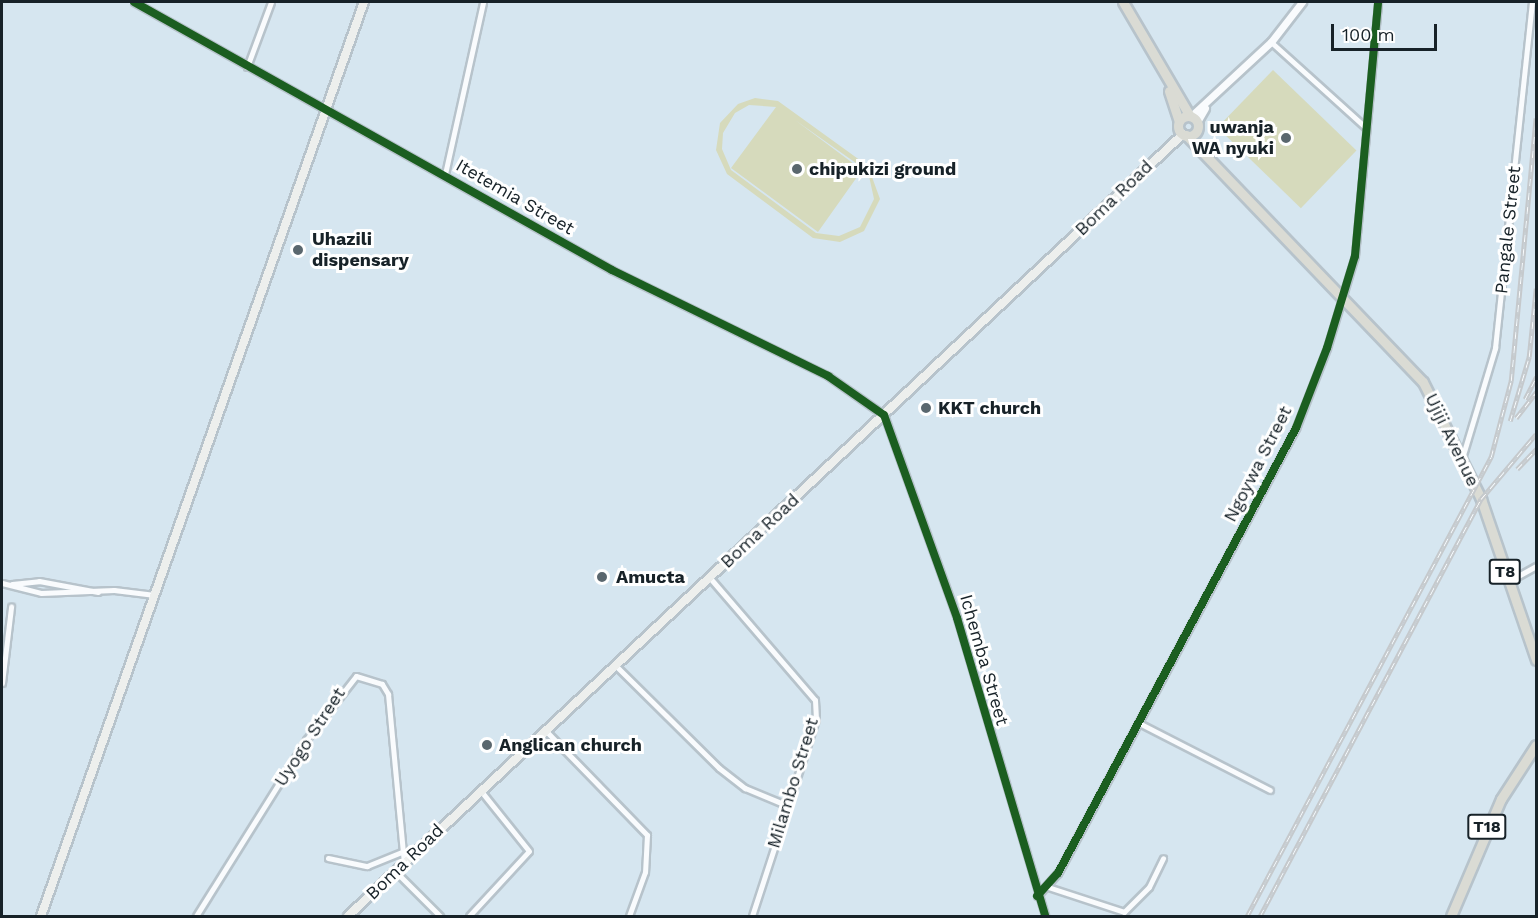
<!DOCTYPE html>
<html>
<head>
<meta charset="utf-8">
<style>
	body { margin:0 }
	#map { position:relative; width:1538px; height:918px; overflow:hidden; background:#d6e6f0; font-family:"Work Sans",sans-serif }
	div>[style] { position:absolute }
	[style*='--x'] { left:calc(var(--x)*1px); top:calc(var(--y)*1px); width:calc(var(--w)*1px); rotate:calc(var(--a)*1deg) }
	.green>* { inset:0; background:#d6dabc; transform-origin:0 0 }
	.roads { filter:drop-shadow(2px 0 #b7c3cb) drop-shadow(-2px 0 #b7c3cb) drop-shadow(0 2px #b7c3cb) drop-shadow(0 -2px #b7c3cb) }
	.minor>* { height:5px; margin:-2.5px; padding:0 2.5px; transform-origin:2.5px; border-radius:2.5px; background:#f9fbfd }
	.tertiary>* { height:7px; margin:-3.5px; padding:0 3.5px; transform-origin:3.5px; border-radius:3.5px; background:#f9fbfd }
	.secondary>* { height:8px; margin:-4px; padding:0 4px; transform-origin:4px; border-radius:4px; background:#edefed }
	.trunk>* { height:9px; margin:-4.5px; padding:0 4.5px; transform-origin:4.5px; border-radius:4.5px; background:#dadbd4 }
	.trunk>.ring { margin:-4.5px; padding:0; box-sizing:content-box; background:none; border:9px solid #dadbd4; border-radius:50% }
	.rail>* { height:4.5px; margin-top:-2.25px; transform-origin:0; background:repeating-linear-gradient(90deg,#fff 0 7px,#c5c9cc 0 14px); box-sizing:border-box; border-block:2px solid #c5c9cc }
	.cycleway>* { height:8px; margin:-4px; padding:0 4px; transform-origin:4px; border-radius:4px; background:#1b5e20 }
	.dots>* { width:16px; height:16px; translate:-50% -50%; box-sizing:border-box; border:3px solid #fff; border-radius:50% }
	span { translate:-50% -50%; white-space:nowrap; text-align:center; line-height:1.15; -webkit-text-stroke:6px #fff; paint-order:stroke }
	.shield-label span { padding:2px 4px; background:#fff; border:2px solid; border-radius:4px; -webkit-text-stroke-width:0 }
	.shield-label { font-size:16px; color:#172228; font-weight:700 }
	.poi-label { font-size:18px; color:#172228; font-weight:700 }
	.right { translate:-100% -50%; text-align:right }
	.left { translate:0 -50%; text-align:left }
	.street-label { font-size:18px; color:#172228 }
	.frame { position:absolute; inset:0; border:3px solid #172228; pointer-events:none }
	.scale { position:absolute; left:1331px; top:24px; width:106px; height:27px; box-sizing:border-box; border:3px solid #172228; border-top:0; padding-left:8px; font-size:18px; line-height:21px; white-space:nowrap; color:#172228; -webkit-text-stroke:4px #fff; paint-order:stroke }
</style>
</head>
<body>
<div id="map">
	<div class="green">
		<div style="left:1273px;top:70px;width:116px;height:80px;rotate:44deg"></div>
		<div style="clip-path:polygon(evenodd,755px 98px,778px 101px,868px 166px,880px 199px,864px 231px,840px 242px,813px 238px,727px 174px,716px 150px,720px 123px,738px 104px,755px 98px,749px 105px,776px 107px,731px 168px,818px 232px,862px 170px,795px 120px,863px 168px,869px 176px,874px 199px,860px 227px,839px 236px,816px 233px,731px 170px,722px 149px,723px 133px,735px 113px,749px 105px)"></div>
	</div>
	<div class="roads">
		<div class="minor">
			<div style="--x:134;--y:2;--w:548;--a:29.28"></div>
			<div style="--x:612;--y:270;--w:241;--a:26.1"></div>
			<div style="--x:828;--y:376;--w:68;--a:34.9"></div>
			<div style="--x:884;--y:415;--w:216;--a:70.2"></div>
			<div style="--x:957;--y:618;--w:311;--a:73.5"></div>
			<div style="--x:1271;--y:42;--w:127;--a:42.1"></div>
			<div style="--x:247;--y:67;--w:69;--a:-69.7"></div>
			<div style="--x:445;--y:174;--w:176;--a:-77.5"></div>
			<div style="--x:1463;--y:455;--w:112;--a:-73.3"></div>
			<div style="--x:1495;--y:348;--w:348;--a:-83.9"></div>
			<div style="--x:710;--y:578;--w:161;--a:49.3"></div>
			<div style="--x:815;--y:700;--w:19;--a:87"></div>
			<div style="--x:816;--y:719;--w:207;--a:108"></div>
			<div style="--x:1509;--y:581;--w:31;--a:-29"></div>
			<div style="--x:2;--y:583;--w:40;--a:14.4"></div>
			<div style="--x:41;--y:593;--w:73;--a:-2.4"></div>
			<div style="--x:114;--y:590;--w:41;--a:7"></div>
			<div style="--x:12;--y:584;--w:27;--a:-6"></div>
			<div style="--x:39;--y:581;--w:60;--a:10.6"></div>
			<div style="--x:615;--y:665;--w:146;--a:44.7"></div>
			<div style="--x:719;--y:768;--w:33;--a:38"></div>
			<div style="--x:745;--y:788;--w:44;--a:22.5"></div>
			<div style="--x:2;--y:683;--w:77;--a:-83.2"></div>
			<div style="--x:1139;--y:723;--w:147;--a:27.1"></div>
			<div style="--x:546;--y:731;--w:145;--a:45.8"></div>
			<div style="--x:647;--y:835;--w:37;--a:93"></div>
			<div style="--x:645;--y:872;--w:47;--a:110"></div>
			<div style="--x:328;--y:858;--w:40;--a:12"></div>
			<div style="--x:367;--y:866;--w:38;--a:-22"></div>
			<div style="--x:395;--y:871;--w:64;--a:45"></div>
			<div style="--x:1048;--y:887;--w:80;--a:18.2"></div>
			<div style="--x:1124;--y:912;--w:35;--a:-45"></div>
			<div style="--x:1149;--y:887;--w:32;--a:-64"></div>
			<div style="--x:1037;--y:896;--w:31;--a:-48"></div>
			<div style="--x:1058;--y:873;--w:505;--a:-61.86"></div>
			<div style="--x:1296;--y:428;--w:86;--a:-68.8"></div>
			<div style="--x:1327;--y:348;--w:96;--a:-73.1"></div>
			<div style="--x:1355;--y:256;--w:255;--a:-84.8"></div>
			<div style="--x:196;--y:916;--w:208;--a:-58"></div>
			<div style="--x:306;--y:740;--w:81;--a:-52"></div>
			<div style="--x:356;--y:676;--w:27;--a:17"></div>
			<div style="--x:382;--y:684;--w:12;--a:59"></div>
			<div style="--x:388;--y:694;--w:169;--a:84.6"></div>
			<div style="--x:469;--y:916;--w:88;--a:-47.3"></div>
			<div style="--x:529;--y:851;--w:77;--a:-128.7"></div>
		</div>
		<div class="tertiary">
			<div style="--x:1191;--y:116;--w:109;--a:-42.8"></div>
			<div style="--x:1271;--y:42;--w:51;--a:-52.2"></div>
			<div style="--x:1197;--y:122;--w:16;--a:-60"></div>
		</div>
		<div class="secondary">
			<div style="--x:41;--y:916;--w:969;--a:-70.54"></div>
			<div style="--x:348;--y:916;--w:1144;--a:-43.12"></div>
		</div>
		<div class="trunk">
			<div style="--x:1123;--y:2;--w:132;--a:59.6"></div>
			<div style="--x:1169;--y:91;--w:32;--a:72"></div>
			<div class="ring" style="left:1178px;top:116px;width:11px;height:11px"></div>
			<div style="--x:1186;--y:135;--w:342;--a:46.2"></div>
			<div style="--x:1423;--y:382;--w:131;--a:63.6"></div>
			<div style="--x:1481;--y:499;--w:170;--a:71.1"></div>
			<div style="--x:1451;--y:916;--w:127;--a:-66.9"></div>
			<div style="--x:1501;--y:799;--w:64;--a:-57.1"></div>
		</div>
	</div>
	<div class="rail">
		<div style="--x:1525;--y:399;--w:25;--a:-63"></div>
		<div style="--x:1516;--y:418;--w:33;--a:-52"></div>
		<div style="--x:1510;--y:421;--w:67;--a:-73.5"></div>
		<div style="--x:1529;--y:357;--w:69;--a:-84.2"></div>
		<div style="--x:1517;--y:469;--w:28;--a:-46"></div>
		<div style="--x:1247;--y:916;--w:520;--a:-62.01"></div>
		<div style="--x:1491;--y:457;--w:79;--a:-75.3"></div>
		<div style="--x:1511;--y:381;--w:264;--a:-84.6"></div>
		<div style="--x:1260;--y:916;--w:472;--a:-62.1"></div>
		<div style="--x:1481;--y:499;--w:85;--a:-49.8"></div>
	</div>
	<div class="cycleway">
		<div style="--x:134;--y:2;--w:548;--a:29.28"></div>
		<div style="--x:612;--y:270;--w:241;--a:26.1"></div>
		<div style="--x:828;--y:376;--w:68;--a:34.9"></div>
		<div style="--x:884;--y:415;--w:216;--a:70.2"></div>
		<div style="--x:957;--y:618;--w:311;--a:73.5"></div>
		<div style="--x:1037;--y:896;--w:31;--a:-48"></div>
		<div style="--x:1058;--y:873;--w:505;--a:-61.86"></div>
		<div style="--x:1296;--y:428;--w:86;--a:-68.8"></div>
		<div style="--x:1327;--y:348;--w:96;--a:-73.1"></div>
		<div style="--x:1355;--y:256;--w:255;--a:-84.8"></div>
	</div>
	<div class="dots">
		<div style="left:1286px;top:138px;background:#5a676e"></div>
		<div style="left:797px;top:169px;background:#5a676e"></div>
		<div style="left:298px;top:250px;background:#5a676e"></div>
		<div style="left:926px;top:408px;background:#5a676e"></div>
		<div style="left:602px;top:577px;background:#5a676e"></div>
		<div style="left:487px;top:745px;background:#5a676e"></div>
	</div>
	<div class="shield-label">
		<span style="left:1505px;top:572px">T8</span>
		<span style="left:1487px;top:827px">T18</span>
	</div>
	<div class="poi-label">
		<span class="right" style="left:1274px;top:138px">uwanja<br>WA nyuki</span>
		<span class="left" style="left:809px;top:169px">chipukizi ground</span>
		<span class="left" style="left:312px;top:250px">Uhazili<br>dispensary</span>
		<span class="left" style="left:938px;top:408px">KKT church</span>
		<span class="left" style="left:616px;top:577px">Amucta</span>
		<span class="left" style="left:499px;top:745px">Anglican church</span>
	</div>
	<div class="street-label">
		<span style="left:515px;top:197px;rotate:30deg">Itetemia Street</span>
		<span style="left:1114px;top:198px;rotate:-44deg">Boma Road</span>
		<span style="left:1508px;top:230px;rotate:-84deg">Pangale Street</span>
		<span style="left:1452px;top:440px;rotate:64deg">Ujiji Avenue</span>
		<span style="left:1258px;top:464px;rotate:-63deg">Ngoywa Street</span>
		<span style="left:760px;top:531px;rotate:-43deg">Boma Road</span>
		<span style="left:984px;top:660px;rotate:74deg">Ichemba Street</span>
		<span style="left:310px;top:737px;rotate:-57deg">Uyogo Street</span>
		<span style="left:793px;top:783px;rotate:-73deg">Milambo Street</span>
		<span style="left:405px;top:862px;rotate:-44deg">Boma Road</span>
	</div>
	<div class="frame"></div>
	<div class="scale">100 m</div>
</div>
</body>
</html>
